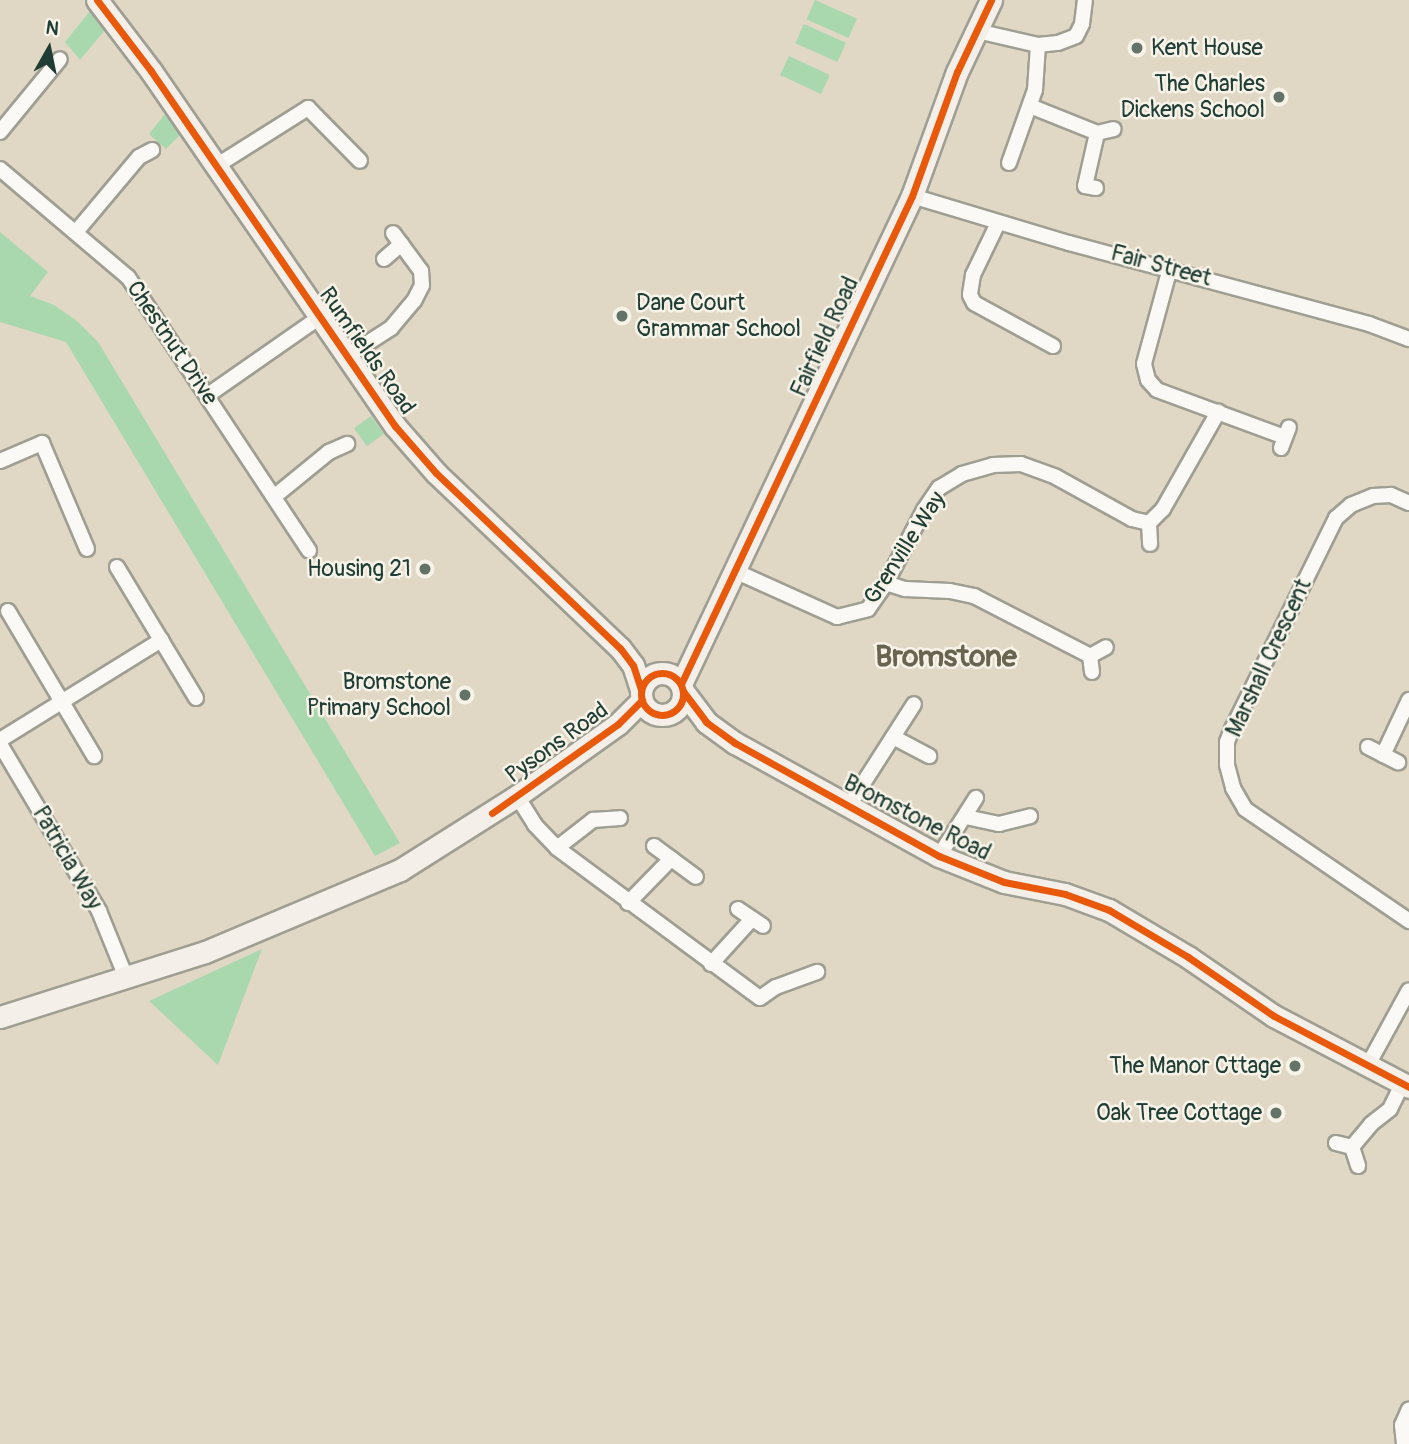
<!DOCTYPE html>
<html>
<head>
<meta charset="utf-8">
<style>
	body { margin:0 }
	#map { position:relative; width:1409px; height:1444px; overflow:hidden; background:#e0d8c5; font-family:Pangolin,sans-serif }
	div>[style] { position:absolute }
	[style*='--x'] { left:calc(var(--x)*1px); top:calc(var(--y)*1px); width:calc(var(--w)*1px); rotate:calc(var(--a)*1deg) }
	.green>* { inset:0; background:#a9d7ae; transform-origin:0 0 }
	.roads { filter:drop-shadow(2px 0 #9f9e92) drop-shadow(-2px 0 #9f9e92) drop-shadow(0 2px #9f9e92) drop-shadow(0 -2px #9f9e92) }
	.street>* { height:14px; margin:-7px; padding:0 7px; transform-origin:7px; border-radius:7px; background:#faf9f6 }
	.secondary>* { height:21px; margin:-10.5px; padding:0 10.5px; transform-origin:10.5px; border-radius:10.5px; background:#f4f0e9 }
	.secondary>.ring { margin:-10.5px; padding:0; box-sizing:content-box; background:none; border:21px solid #f4f0e9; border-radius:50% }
	.cycleway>* { height:7px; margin:-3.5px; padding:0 3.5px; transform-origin:3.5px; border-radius:3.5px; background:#e8590c }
	.cycleway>.ring { margin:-3.5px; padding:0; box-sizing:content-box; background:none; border:7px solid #e8590c; border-radius:50% }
	.dots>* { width:19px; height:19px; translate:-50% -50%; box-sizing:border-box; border:4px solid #f7f3e8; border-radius:50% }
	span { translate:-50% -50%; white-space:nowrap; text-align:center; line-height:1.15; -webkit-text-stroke:5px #f7f3e8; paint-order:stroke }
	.poi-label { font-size:23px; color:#1f3d34 }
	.left { translate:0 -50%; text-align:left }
	.right { translate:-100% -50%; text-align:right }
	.street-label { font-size:23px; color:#1f3d34 }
	.district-label { font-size:30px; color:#686450; font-weight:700 }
	.north { position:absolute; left:14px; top:14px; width:70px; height:70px; -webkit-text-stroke:5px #f7f3e8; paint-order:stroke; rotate:9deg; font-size:19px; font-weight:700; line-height:28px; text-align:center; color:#1f3d34 }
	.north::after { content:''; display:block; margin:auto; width:24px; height:32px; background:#1f3d34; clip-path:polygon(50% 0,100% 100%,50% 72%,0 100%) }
</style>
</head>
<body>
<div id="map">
	<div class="green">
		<div style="left:815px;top:0;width:46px;height:21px;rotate:24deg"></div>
		<div style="clip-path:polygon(90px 11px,105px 30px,80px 60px,65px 42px)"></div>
		<div style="left:804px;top:24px;width:46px;height:21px;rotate:24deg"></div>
		<div style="left:789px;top:56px;width:45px;height:21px;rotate:25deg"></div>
		<div style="clip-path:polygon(165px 114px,180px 135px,166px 149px,149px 134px)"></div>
		<div style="clip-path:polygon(0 232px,48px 272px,30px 296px,54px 305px,77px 321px,98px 342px,400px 843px,375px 856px,66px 342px,0 322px)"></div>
		<div style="left:371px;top:416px;width:22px;height:21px;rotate:54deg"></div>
		<div style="clip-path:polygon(262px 949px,218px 1065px,149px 1001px)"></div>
	</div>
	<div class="roads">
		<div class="street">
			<div style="--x:977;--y:31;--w:63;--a:12.9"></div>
			<div style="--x:1038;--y:45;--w:20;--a:-6"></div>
			<div style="--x:1058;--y:43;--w:19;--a:-21"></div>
			<div style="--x:1076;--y:36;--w:13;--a:-63"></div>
			<div style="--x:1082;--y:24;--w:24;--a:-83"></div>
			<div style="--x:1030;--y:106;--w:72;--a:21.9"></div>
			<div style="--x:1097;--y:133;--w:17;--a:-13"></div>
			<div style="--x:0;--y:132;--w:94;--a:-50.6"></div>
			<div style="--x:1009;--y:163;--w:77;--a:-70.4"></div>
			<div style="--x:1035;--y:90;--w:45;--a:-86.2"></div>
			<div style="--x:216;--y:166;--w:109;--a:-32.2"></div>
			<div style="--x:308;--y:108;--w:74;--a:45.5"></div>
			<div style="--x:0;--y:169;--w:167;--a:40.2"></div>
			<div style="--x:128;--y:277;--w:328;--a:56.5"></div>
			<div style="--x:1096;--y:188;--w:11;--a:-170"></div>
			<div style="--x:1085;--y:186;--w:54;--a:-77.2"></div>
			<div style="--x:912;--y:196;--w:164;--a:16.7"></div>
			<div style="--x:1069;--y:243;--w:311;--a:15.1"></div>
			<div style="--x:1369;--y:324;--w:43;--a:20.6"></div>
			<div style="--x:998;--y:223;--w:58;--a:115.7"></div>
			<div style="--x:973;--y:275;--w:20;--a:99"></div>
			<div style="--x:970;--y:295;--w:9;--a:63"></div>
			<div style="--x:974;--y:303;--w:90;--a:28.6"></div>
			<div style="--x:76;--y:232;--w:98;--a:-50"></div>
			<div style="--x:139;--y:157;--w:15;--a:-28"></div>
			<div style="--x:384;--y:259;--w:23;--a:-41"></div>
			<div style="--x:1170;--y:268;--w:99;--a:105.2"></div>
			<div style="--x:1144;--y:364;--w:16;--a:76"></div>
			<div style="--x:1148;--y:380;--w:13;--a:48"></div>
			<div style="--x:1157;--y:390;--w:136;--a:20.2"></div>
			<div style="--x:346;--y:357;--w:54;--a:-32.8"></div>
			<div style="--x:391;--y:328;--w:35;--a:-50"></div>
			<div style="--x:414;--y:301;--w:18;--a:-63"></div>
			<div style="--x:422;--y:285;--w:14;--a:-94"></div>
			<div style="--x:421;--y:271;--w:47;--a:-126.4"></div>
			<div style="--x:208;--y:395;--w:136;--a:-34.9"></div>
			<div style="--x:1281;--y:448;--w:22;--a:-69"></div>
			<div style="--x:0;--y:461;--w:46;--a:-23.2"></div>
			<div style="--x:42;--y:443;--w:115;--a:67"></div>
			<div style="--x:275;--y:496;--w:70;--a:-39.2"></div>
			<div style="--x:329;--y:452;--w:20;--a:-24"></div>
			<div style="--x:1409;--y:503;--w:20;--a:-156"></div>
			<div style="--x:1391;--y:495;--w:18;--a:177"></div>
			<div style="--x:1373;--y:496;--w:24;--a:158"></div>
			<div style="--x:1351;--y:505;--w:20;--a:139"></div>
			<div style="--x:1336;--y:518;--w:235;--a:116.2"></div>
			<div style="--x:1232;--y:729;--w:14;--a:111"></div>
			<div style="--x:1227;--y:742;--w:23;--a:90"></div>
			<div style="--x:1227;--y:765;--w:24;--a:75"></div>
			<div style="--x:1233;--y:788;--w:24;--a:60"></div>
			<div style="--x:1245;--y:809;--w:199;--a:34.3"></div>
			<div style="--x:1149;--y:523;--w:21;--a:87"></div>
			<div style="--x:117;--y:567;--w:153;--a:58.9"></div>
			<div style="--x:737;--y:572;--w:110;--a:24.2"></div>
			<div style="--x:837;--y:617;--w:32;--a:-14"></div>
			<div style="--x:868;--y:609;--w:32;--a:-55"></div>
			<div style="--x:886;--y:583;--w:82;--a:-62.5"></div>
			<div style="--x:924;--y:510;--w:27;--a:-56"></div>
			<div style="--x:939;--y:488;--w:27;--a:-31"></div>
			<div style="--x:962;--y:474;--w:32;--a:-16"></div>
			<div style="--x:993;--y:465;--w:28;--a:-2"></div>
			<div style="--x:1021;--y:464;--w:37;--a:20"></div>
			<div style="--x:1056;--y:477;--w:87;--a:28.9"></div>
			<div style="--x:1132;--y:519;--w:17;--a:13"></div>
			<div style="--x:1149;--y:523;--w:20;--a:-45"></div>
			<div style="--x:1163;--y:509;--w:112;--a:-60.4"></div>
			<div style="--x:886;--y:583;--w:20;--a:18"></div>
			<div style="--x:905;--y:589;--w:45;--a:2.5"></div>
			<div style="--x:950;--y:591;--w:25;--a:12"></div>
			<div style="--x:974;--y:596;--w:131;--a:27.3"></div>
			<div style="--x:8;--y:611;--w:169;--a:59.3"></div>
			<div style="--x:1092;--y:672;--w:16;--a:-97"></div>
			<div style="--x:1090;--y:656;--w:18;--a:-29"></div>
			<div style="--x:893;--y:737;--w:41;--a:27.8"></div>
			<div style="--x:0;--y:740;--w:190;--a:-31.8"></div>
			<div style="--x:0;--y:744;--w:194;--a:59.3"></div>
			<div style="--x:99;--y:911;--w:69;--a:67.9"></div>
			<div style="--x:1368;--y:747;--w:34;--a:27"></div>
			<div style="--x:1383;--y:755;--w:61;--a:-64.7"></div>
			<div style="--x:517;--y:796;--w:34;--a:58"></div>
			<div style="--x:535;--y:825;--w:32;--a:46"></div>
			<div style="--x:557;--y:848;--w:252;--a:36.5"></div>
			<div style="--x:760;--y:998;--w:19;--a:-35"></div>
			<div style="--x:776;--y:987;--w:44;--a:-20.1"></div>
			<div style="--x:848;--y:807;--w:122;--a:-57.3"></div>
			<div style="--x:966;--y:817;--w:34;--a:12"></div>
			<div style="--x:999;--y:824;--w:32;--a:-14"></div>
			<div style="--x:654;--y:846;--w:52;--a:36.4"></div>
			<div style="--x:557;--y:848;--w:46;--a:-37.9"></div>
			<div style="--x:593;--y:820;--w:27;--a:-4"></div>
			<div style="--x:939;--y:856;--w:69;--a:-57.5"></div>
			<div style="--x:628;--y:903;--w:62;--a:-45.7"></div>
			<div style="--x:738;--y:909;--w:30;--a:34"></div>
			<div style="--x:711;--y:964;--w:61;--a:-47.7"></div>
			<div style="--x:1368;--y:1065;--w:85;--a:-61.3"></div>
			<div style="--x:1336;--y:1143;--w:16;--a:14"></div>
			<div style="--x:1352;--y:1147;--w:20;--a:72"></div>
			<div style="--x:1352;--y:1147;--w:30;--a:-50"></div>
			<div style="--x:1371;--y:1124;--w:24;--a:-38"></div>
			<div style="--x:1390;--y:1109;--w:28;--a:-64"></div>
			<div style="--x:1404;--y:1444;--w:19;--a:-96"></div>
			<div style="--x:1402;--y:1425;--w:17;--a:-66"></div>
		</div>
		<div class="secondary">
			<div style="--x:97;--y:0;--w:89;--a:52.7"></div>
			<div style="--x:151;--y:71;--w:431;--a:55.5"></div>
			<div style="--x:395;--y:426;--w:62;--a:48.9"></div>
			<div style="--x:436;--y:473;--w:254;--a:43.6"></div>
			<div style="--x:620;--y:648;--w:21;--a:53"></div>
			<div style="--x:633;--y:665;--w:26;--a:72"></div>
			<div class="ring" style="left:641px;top:673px;width:21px;height:21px"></div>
			<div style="--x:681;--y:684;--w:540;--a:-64.67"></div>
			<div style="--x:912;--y:196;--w:132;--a:-70.1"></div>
			<div style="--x:957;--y:72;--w:80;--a:-64.7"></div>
			<div style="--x:683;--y:691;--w:39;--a:53"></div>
			<div style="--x:706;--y:722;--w:36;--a:36"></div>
			<div style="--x:735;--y:743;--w:233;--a:29"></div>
			<div style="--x:939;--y:856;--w:70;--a:21.8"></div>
			<div style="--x:1004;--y:882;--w:62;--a:11.1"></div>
			<div style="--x:1065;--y:894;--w:47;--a:20"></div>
			<div style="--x:1109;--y:910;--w:92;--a:30.7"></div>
			<div style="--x:1188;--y:957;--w:104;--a:34.5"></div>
			<div style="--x:1274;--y:1016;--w:153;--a:27.7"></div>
			<div style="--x:0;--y:1017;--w:215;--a:-17.6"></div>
			<div style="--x:205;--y:952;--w:212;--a:-22.8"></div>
			<div style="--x:400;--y:870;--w:138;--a:-32.3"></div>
			<div style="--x:517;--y:796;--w:124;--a:-35.5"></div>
			<div style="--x:618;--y:724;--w:34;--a:-45"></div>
		</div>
	</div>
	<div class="cycleway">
		<div style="--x:97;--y:0;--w:89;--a:52.7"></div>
		<div style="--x:151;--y:71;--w:431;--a:55.5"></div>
		<div style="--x:395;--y:426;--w:62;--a:48.9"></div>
		<div style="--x:436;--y:473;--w:254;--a:43.6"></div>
		<div style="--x:620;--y:648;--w:21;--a:53"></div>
		<div style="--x:633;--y:665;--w:26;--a:72"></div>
		<div class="ring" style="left:641px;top:673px;width:35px;height:35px"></div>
		<div style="--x:681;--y:684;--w:540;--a:-64.67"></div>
		<div style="--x:912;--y:196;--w:132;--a:-70.1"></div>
		<div style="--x:957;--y:72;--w:80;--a:-64.7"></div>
		<div style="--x:683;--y:691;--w:39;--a:53"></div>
		<div style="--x:706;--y:722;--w:36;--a:36"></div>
		<div style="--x:735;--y:743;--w:233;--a:29"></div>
		<div style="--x:939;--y:856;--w:70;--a:21.8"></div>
		<div style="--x:1004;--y:882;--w:62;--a:11.1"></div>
		<div style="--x:1065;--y:894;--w:47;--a:20"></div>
		<div style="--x:1109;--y:910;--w:92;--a:30.7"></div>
		<div style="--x:1188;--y:957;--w:104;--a:34.5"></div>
		<div style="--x:1274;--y:1016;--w:153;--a:27.7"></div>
		<div style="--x:492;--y:813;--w:154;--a:-35.2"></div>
		<div style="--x:618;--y:724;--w:34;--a:-45"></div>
	</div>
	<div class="dots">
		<div style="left:1137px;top:48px;background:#637367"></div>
		<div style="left:1279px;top:97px;background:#637367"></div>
		<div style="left:622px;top:316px;background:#637367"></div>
		<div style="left:425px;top:569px;background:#637367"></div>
		<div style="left:465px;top:695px;background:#637367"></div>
		<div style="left:1295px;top:1066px;background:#637367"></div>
		<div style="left:1276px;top:1113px;background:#637367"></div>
	</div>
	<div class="poi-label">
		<span class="left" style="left:1151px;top:48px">Kent House</span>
		<span class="right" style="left:1265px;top:97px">The Charles<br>Dickens School</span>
		<span class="left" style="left:636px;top:316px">Dane Court<br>Grammar School</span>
		<span class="right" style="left:411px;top:569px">Housing 21</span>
		<span class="right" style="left:451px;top:695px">Bromstone<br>Primary School</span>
		<span class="right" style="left:1281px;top:1066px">The Manor Cttage</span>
		<span class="right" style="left:1262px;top:1113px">Oak Tree Cottage</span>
	</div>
	<div class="street-label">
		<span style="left:1161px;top:266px;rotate:15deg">Fair Street</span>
		<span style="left:825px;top:337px;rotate:-65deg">Fairfield Road</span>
		<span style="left:172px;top:343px;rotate:56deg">Chestnut Drive</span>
		<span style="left:367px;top:351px;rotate:55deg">Rumfields Road</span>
		<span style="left:905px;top:548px;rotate:-57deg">Grenville Way</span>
		<span style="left:1269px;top:658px;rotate:-65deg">Marshall Crescent</span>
		<span style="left:557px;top:743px;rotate:-36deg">Pysons Road</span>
		<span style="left:917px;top:818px;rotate:27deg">Bromstone Road</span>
		<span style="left:67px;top:858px;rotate:60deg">Patricia Way</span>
	</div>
	<div class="district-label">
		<span style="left:946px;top:657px">Bromstone</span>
	</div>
	<div class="north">N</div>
</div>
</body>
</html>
